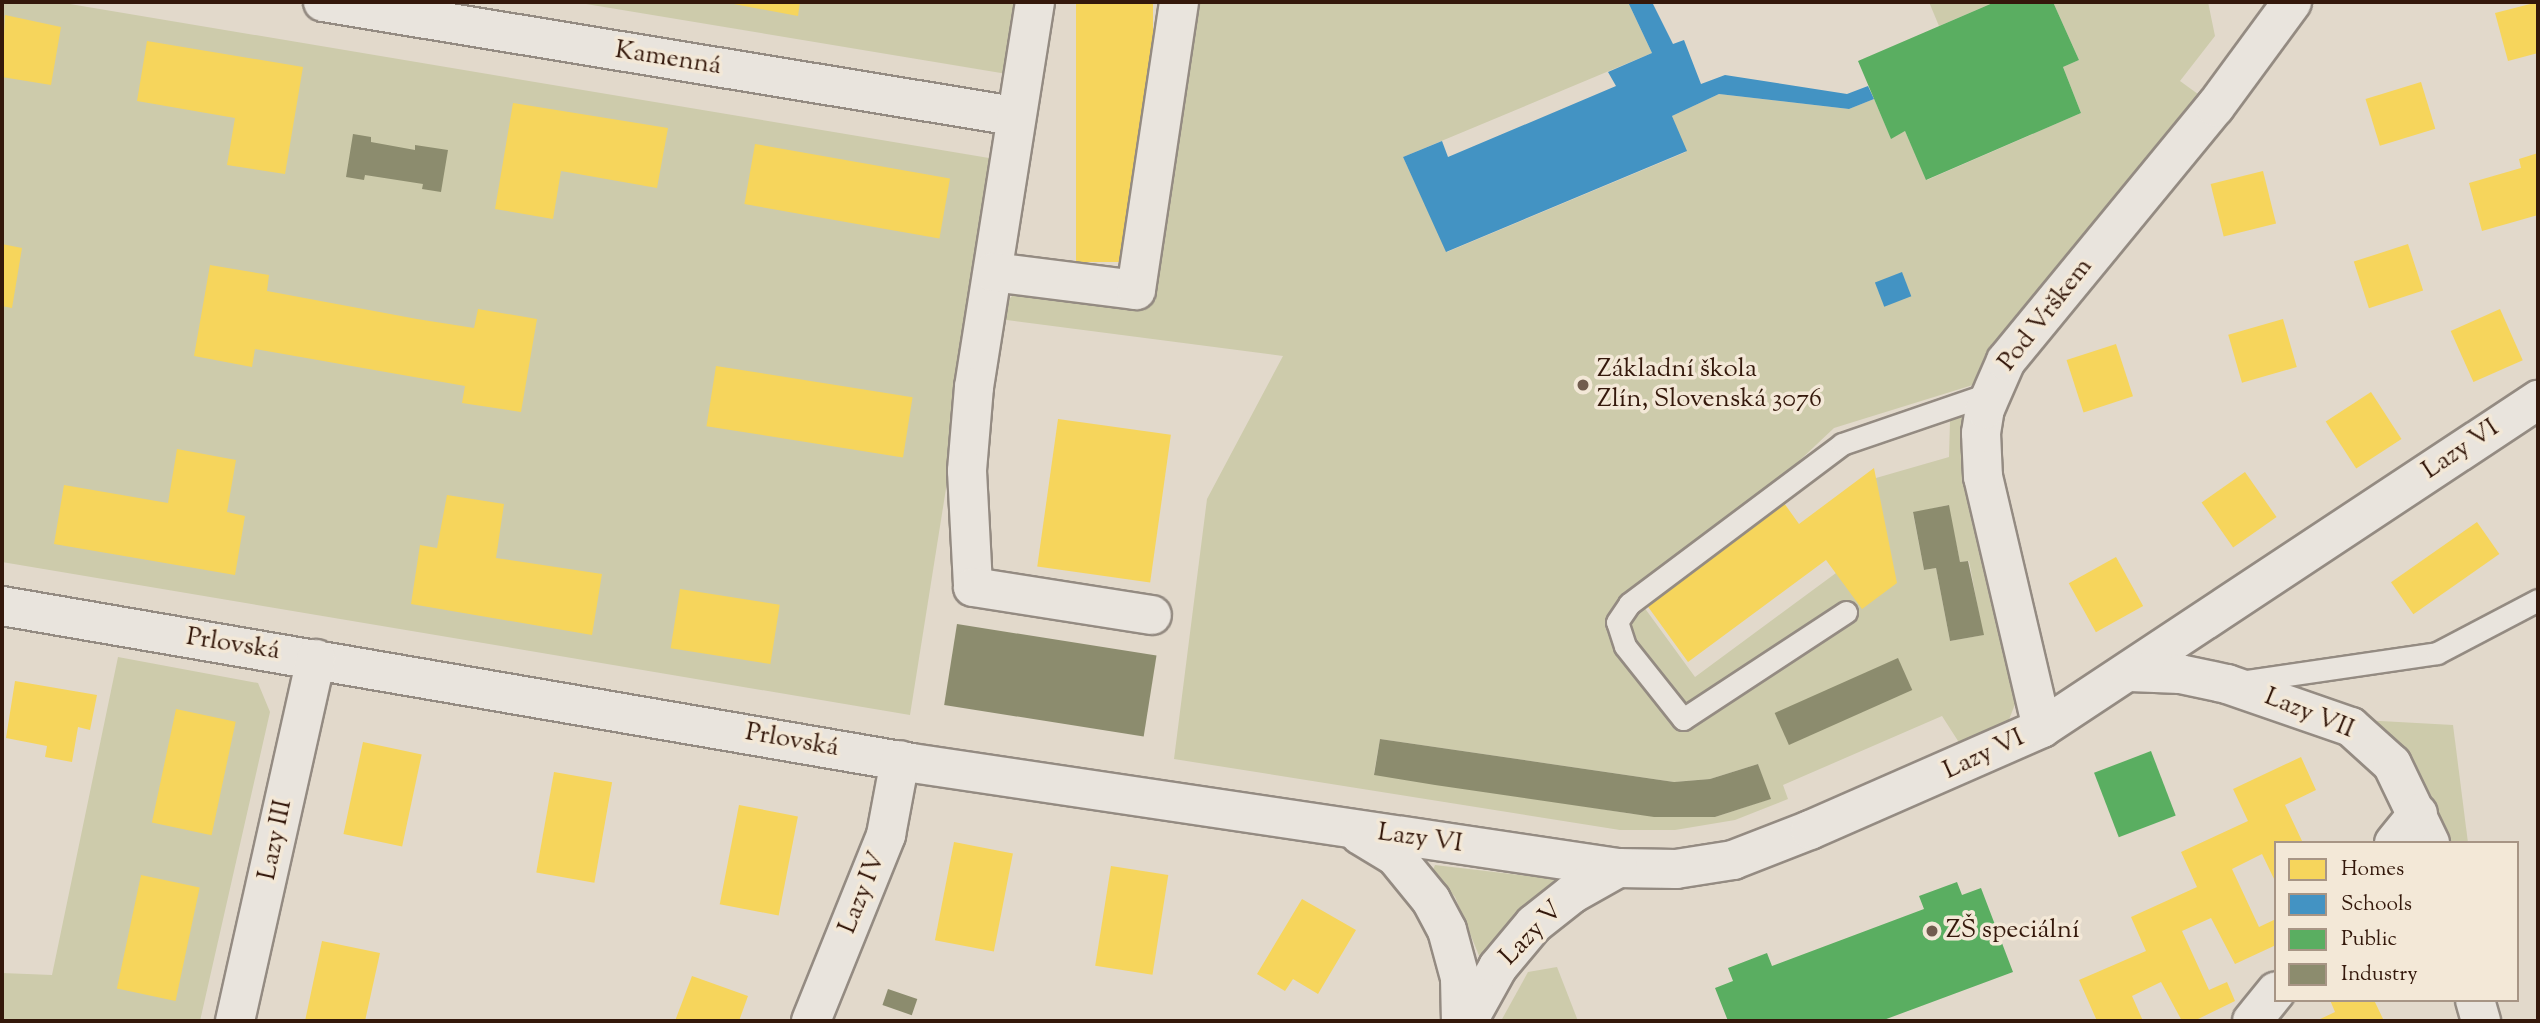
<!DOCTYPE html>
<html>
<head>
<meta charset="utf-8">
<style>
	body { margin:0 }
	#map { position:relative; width:2540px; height:1023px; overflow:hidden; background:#e2d9cb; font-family:"Sorts Mill Goudy",serif }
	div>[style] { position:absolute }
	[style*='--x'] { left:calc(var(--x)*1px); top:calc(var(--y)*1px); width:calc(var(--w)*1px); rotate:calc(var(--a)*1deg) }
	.green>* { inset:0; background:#cdcbab }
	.homes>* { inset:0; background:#f6d55c; transform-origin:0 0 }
	.schools>* { inset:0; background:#4393c3; transform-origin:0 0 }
	.public>* { inset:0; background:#5aae61; transform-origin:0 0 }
	.industry>* { inset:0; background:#8c8c6e; transform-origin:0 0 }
	.roads { filter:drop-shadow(2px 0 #948b82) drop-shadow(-2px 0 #948b82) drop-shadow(0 2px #948b82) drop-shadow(0 -2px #948b82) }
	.lane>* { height:21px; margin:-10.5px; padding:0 10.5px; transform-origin:10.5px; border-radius:10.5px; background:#e9e4dd }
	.street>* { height:38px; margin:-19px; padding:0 19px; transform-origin:19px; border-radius:19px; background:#e9e4dd }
	.dots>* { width:19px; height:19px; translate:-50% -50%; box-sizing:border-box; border:4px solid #f3e8d7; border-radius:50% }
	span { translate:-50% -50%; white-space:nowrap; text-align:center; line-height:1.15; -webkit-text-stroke:7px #f3e8d7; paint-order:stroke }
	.street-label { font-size:26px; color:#34180b }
	.poi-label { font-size:26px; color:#34180b }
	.left { translate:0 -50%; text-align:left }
	.frame { position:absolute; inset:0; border:4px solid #34180b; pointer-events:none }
	.legend { position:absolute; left:2274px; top:841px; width:245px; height:161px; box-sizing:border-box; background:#f3e8d7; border:2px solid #a79585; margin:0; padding:9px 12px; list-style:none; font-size:21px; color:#34180b }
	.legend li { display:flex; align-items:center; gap:14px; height:35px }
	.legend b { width:35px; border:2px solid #a79585 }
</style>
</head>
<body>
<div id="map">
	<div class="green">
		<div style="clip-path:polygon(2px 2px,58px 2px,989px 158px,993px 193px,910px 715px,2px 562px)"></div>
		<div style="clip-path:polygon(574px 2px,1025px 2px,1007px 74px)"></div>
		<div style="clip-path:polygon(evenodd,1199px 2px,1628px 2px,1652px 53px,1403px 157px,1447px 252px,1686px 152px,1672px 116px,1719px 94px,1849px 109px,1874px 99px,1891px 138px,1905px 131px,1927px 180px,2081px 113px,2063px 67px,2079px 60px,2053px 2px,2208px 2px,2215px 36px,2180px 81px,2202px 97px,1976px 384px,1834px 428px,1781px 478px,1694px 542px,1641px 603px,1695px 677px,1836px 573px,1876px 478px,1949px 457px,1950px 421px,1966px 415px,1963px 466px,2014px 689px,2015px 704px,2007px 725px,1960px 744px,1942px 716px,1783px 785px,1788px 799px,1735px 820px,1675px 830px,1620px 830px,1174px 759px,1207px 499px,1283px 356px,992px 318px,1013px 295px,1124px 307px,1157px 273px,1199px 2px,1948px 505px,1960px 562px,1969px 561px,1983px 635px,1950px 641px,1936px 568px,1924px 570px,1913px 513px,1948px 505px,1199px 2px,1380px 739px,1674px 782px,1710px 779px,1758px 764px,1770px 799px,1715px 817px,1633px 814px,1374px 773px,1380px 739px)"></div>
		<div style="clip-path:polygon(1929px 2px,1995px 2px,1939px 26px)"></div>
		<div style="clip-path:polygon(118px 657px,258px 683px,270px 712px,200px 1021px,2px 1021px,2px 973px,52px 975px)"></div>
		<div style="clip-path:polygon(2362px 720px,2453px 725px,2468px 843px,2441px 843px)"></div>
		<div style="clip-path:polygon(1435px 865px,1553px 879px,1556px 881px,1555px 888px,1480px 958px,1455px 897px,1432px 872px)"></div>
		<div style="clip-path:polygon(1557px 967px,1578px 1021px,1501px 1021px,1528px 972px)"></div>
	</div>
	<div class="homes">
		<div style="clip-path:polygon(723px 2px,800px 2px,798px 16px)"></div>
		<div style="left:1076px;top:2px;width:77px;height:260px"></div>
		<div style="clip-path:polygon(2538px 2px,2538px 53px,2508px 61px,2495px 13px)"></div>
		<div style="clip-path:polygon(5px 15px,61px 27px,51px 85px,2px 77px)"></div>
		<div style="clip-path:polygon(147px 41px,303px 67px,285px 174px,227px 165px,235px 118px,137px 101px)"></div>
		<div style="left:2421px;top:82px;width:49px;height:58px;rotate:73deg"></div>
		<div style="clip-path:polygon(513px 103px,668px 128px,657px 188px,561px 171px,553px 219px,495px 209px)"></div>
		<div style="left:755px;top:144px;width:198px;height:61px;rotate:10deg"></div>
		<div style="clip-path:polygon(2538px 153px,2538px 215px,2482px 231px,2469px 183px,2521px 168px,2519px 159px)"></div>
		<div style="left:2263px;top:171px;width:54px;height:54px;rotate:76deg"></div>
		<div style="clip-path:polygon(2px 244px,22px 248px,12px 308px,2px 306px)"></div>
		<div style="left:2408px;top:244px;width:49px;height:57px;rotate:72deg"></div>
		<div style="clip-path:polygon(210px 265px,269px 275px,267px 291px,417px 319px,474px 328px,478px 309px,537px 319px,521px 412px,462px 403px,465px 386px,312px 359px,255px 349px,252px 367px,194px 356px)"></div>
		<div style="left:2500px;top:309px;width:56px;height:54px;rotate:66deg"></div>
		<div style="left:2283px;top:319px;width:50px;height:57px;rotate:74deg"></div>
		<div style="left:2116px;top:344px;width:55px;height:52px;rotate:72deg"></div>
		<div style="left:716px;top:366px;width:199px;height:61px;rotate:9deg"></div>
		<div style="left:2371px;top:392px;width:56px;height:54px;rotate:57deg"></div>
		<div style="left:1058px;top:419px;width:114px;height:149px;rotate:8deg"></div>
		<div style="clip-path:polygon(177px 449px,236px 460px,227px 512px,245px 516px,235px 575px,54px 544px,64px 485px,168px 503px)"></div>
		<div style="clip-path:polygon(1874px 468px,1897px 583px,1862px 609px,1826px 560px,1688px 662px,1646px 604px,1784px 503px,1799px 524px)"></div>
		<div style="left:2245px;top:472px;width:55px;height:53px;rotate:55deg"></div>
		<div style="clip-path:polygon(447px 495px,504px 504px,496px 558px,602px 574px,592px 635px,411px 604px,420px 545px,437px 548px)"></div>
		<div style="left:2477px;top:522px;width:39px;height:105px;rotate:55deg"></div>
		<div style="left:2116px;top:557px;width:56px;height:54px;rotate:61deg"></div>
		<div style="left:680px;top:589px;width:101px;height:60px;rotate:9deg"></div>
		<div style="clip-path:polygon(15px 681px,97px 695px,90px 730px,78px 727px,72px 762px,45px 757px,47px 746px,6px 738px)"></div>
		<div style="left:176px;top:709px;width:61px;height:116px;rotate:12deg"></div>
		<div style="left:363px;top:742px;width:60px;height:94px;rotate:12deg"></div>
		<div style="clip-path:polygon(2301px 757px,2316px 790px,2285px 805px,2303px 843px,2276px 843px,2276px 883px,2262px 854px,2232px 869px,2259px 927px,2276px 919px,2276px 945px,2235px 964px,2211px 918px,2182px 931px,2209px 990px,2227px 982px,2235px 1001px,2194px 1021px,2182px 1021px,2161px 982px,2132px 996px,2143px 1021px,2097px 1021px,2079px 980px,2146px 951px,2131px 917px,2197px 887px,2181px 852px,2248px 821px,2233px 789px)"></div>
		<div style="left:554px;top:772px;width:59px;height:102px;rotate:10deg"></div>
		<div style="left:739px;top:805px;width:60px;height:101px;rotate:11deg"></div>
		<div style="left:954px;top:842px;width:60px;height:100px;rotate:11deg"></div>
		<div style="left:1111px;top:866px;width:58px;height:101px;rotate:9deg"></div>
		<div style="left:141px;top:875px;width:60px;height:116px;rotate:12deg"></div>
		<div style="clip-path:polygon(1302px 899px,1356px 930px,1318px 994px,1293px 979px,1285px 991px,1257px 974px)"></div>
		<div style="clip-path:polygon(322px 941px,380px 953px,365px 1021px,305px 1021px)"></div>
		<div style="clip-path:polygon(692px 976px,748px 996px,739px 1021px,675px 1021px)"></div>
		<div style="clip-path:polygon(2330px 1000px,2374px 1000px,2384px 1021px,2316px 1021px,2335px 1012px)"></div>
	</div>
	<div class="schools">
		<div style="clip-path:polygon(1628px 2px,1652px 2px,1673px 44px,1684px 40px,1701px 84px,1725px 75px,1847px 94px,1868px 86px,1874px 99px,1849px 109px,1719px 94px,1672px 116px,1687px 151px,1446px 252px,1403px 157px,1442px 141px,1448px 157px,1616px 86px,1608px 72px,1652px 53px)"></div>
		<div style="left:1902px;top:272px;width:26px;height:29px;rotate:69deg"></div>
	</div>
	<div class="public">
		<div style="clip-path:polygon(1995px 2px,2053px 2px,2079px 60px,2063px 67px,2081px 113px,1926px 180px,1905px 131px,1891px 139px,1858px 61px)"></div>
		<div style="left:2151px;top:751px;width:69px;height:61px;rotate:69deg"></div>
		<div style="clip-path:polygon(1957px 882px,1962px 895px,1981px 888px,2013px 972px,1881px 1021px,1728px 1021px,1715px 988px,1733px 981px,1728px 968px,1767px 953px,1772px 966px,1924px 909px,1919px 896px)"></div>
	</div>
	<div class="industry">
		<div style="clip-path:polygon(353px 134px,371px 137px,371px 142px,415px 150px,415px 145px,448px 150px,441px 192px,422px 189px,423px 184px,365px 175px,364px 180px,346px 177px)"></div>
		<div style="clip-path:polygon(1949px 505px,1960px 562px,1968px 561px,1984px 635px,1950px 641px,1936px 568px,1924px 570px,1913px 512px)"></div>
		<div style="left:957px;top:624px;width:202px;height:82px;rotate:9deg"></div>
		<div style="left:1898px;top:658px;width:35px;height:135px;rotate:66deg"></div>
		<div style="clip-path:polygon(1380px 739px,1674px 782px,1710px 779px,1758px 764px,1771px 799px,1715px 817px,1654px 817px,1435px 785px,1374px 775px)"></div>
		<div style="left:888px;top:989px;width:31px;height:17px;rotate:19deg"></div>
	</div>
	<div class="roads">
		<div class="lane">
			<div style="--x:1846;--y:612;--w:195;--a:146.7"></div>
			<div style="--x:1683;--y:719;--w:93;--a:-128.5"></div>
			<div style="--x:1625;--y:646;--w:25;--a:-108"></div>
			<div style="--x:1617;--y:622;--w:22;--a:-56"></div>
			<div style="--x:1629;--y:604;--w:266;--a:-36.9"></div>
			<div style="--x:1842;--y:444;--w:157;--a:-18.9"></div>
			<div style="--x:2239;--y:682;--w:200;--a:-8.3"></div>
			<div style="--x:2437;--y:653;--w:114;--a:-27.7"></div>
		</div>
		<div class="street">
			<div style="--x:323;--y:2;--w:700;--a:9.37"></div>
			<div style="--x:1035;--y:2;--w:390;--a:99"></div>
			<div style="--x:974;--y:387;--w:84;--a:94.8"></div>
			<div style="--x:967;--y:471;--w:116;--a:87"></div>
			<div style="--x:973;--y:587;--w:181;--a:8.9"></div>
			<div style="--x:993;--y:272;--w:144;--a:7.2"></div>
			<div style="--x:1136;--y:290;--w:291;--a:-81.5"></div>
			<div style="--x:2;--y:606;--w:923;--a:9.79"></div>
			<div style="--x:912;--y:763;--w:714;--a:8.46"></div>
			<div style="--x:1618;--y:868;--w:58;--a:1"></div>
			<div style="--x:1676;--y:869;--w:58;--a:-9"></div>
			<div style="--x:1733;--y:860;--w:83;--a:-21.3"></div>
			<div style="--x:1810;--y:830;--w:253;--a:-23.7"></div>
			<div style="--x:2042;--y:728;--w:595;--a:-33.48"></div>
			<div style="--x:2130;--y:672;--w:50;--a:2.3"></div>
			<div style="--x:2180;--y:674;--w:48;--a:12"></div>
			<div style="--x:2227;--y:684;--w:131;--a:19.1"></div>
			<div style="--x:2351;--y:727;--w:55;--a:42.1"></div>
			<div style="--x:2392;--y:764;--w:88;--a:64.3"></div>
			<div style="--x:2042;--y:728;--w:258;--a:-103.2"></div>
			<div style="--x:1983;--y:477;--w:44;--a:-92.6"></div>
			<div style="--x:1981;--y:433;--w:24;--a:-81"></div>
			<div style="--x:1985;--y:409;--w:52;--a:-66.4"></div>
			<div style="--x:2006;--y:361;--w:329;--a:-50.6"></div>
			<div style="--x:2215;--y:107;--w:130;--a:-53.7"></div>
			<div style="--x:1360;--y:835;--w:41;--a:31"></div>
			<div style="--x:1395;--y:856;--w:57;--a:50.7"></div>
			<div style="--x:1431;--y:900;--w:34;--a:62"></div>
			<div style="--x:1447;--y:930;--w:50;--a:74.8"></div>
			<div style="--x:1460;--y:978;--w:43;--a:88.7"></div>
			<div style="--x:2394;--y:843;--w:38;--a:-51"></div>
			<div style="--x:2475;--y:1000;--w:22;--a:74"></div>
			<div style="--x:235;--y:1021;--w:371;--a:-77.4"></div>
			<div style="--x:811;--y:1021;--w:201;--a:-68"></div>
			<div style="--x:886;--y:835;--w:76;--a:-79.4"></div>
			<div style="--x:1468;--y:1021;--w:62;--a:-60.9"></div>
			<div style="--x:1498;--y:967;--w:56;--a:-50.1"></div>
			<div style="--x:1534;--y:924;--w:48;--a:-38.3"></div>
			<div style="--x:1572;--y:894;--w:53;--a:-29.5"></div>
			<div style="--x:2252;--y:1021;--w:38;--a:-51"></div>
		</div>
	</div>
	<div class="dots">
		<div style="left:1583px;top:385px;background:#715c4e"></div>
		<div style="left:1932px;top:931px;background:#715c4e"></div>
	</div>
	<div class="street-label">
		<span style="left:668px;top:59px;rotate:9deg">Kamenná</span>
		<span style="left:2046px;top:315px;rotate:-52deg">Pod Vrškem</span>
		<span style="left:2461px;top:450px;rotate:-34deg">Lazy VI</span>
		<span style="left:233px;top:645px;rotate:9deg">Prlovská</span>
		<span style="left:2309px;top:714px;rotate:22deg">Lazy VII</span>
		<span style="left:792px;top:741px;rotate:10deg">Prlovská</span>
		<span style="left:1984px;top:755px;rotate:-25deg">Lazy VI</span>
		<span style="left:1420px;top:839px;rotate:8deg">Lazy VI</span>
		<span style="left:276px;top:840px;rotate:-78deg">Lazy III</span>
		<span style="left:863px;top:893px;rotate:-68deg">Lazy IV</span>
		<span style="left:1532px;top:934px;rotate:-46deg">Lazy V</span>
	</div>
	<div class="poi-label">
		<span class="left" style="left:1597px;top:385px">Základní škola<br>Zlín, Slovenská 3076</span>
		<span class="left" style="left:1946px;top:931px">ZŠ speciální</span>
	</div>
	<div class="frame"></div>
	<ul class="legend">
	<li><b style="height:19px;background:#f6d55c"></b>Homes</li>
	<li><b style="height:19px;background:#4393c3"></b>Schools</li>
	<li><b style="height:19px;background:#5aae61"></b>Public</li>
	<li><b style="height:19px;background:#8c8c6e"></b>Industry</li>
	</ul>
</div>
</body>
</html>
